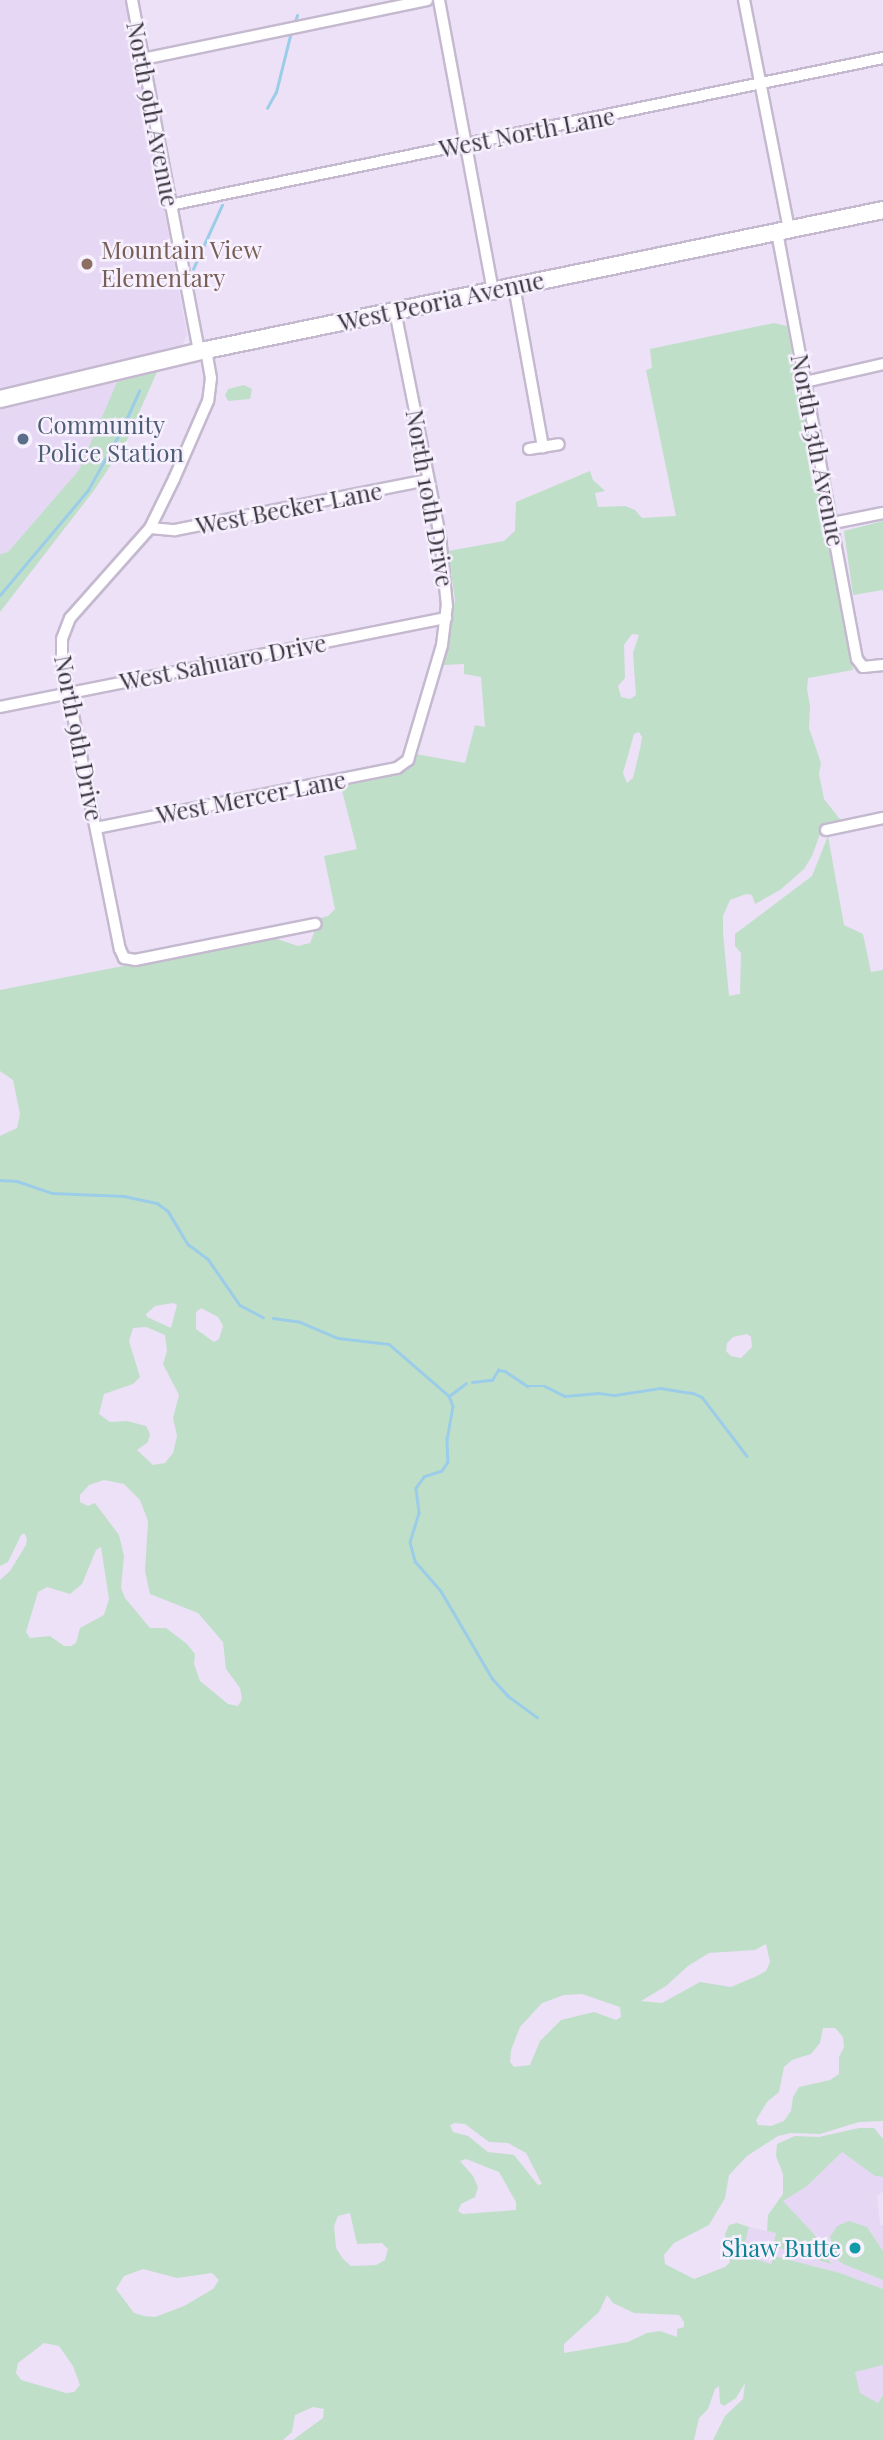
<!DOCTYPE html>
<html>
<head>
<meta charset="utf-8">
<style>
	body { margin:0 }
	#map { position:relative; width:883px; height:2440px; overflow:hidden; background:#ece1f7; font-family:"Playfair Display",serif }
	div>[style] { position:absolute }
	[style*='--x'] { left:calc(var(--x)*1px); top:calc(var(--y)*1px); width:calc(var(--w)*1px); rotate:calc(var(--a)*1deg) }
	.built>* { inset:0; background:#e6d7f4 }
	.green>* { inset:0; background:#c0dfc9 }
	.stream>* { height:2.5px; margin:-1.25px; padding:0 1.25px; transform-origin:1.25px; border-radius:1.25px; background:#9ccde8 }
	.roads { filter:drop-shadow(2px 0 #c4b9cf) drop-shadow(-2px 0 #c4b9cf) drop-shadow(0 2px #c4b9cf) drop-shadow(0 -2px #c4b9cf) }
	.street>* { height:10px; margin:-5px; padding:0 5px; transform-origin:5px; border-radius:5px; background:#fff }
	.secondary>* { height:16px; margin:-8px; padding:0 8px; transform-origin:8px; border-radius:8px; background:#fff }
	.dots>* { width:19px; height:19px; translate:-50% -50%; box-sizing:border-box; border:4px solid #f7f0fe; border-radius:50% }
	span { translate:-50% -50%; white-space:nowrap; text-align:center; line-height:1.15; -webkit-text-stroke:5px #f7f0fe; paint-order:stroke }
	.street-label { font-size:24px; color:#3b373f }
	.education-label { font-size:24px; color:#785e54 }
	.left { translate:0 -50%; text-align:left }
	.service-label { font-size:24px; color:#4e5e75 }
	.culture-label { font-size:24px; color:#0d838f }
	.right { translate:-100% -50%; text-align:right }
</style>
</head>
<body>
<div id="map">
	<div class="built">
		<div style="clip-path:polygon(0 0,125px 0,187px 334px,182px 346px,0 391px)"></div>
		<div style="clip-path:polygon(117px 382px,79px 470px,8px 552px,0 554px,0 410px)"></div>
		<div style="clip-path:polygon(842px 2152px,875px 2176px,883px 2177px,883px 2191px,877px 2196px,880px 2225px,883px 2225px,883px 2251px,867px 2227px,830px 2237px,830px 2245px,843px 2264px,883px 2280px,883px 2289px,840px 2273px,774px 2256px,771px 2264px,742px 2255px,749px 2227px,776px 2233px,773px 2246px,814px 2234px,782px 2201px,807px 2186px)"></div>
		<div style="clip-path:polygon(883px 2365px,883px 2395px,878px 2403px,859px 2393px,855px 2371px)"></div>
	</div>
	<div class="green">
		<div style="clip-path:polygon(evenodd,774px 323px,787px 326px,853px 670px,808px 678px,807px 689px,810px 706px,809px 728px,821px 763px,819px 774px,824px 799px,843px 823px,821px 831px,812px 856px,804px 869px,780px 890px,755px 904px,752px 895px,746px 894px,730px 900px,723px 916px,723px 933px,729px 996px,740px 994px,741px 953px,735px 946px,735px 934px,812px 876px,828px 836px,844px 925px,863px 934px,871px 972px,883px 970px,883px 2121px,859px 2122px,820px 2134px,791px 2133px,778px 2136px,747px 2156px,729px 2175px,725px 2198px,709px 2225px,674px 2243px,664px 2255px,665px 2264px,694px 2279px,725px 2267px,730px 2262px,725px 2234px,729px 2225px,737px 2223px,749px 2227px,742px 2255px,771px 2264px,774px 2256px,840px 2273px,883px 2289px,883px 2365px,855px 2372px,860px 2393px,878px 2403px,883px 2395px,883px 2440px,713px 2440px,725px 2416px,743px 2399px,745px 2383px,736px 2398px,724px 2406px,720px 2403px,719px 2386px,715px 2389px,708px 2409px,699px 2418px,694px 2440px,293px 2440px,323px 2418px,324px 2409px,313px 2407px,295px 2415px,292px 2432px,283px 2440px,0 2440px,0 1580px,10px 1571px,26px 1545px,27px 1538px,24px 1533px,21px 1535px,8px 1562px,0 1566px,0 1136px,17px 1128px,20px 1114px,13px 1080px,0 1071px,0 990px,271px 937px,298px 946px,310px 943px,316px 928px,314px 920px,328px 916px,335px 909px,324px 856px,357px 849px,341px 787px,407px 771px,416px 754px,465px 763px,475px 725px,485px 727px,481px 677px,464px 674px,464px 664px,443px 665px,455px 600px,448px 551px,504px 541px,515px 531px,516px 502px,590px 471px,593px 480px,605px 491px,595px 493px,598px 507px,625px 506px,635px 510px,642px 518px,676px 516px,646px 370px,652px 368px,650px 349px,774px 323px,632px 634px,639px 635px,633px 653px,636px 695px,630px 699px,621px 697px,618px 686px,625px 678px,624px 645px,632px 634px,774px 323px,639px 732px,642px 737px,640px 749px,633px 778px,627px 783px,623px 773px,634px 734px,639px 732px,774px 323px,173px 1303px,177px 1305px,171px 1328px,147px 1317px,146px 1314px,155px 1306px,173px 1303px,774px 323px,201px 1308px,218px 1317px,223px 1326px,219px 1339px,214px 1342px,196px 1329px,196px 1312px,201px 1308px,774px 323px,146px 1327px,165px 1335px,167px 1351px,163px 1364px,179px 1395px,173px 1418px,177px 1436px,173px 1453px,165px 1463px,153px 1465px,137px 1450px,148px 1442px,150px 1434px,146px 1426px,127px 1421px,110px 1422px,99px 1414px,104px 1394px,133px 1384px,140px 1377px,129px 1341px,133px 1328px,146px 1327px,774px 323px,747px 1334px,751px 1337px,752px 1347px,741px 1358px,731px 1356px,726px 1351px,727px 1343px,733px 1337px,747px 1334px,774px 323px,104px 1480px,124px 1484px,140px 1500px,148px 1521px,145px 1571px,150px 1594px,198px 1613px,223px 1642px,226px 1669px,240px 1688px,242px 1699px,238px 1706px,228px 1704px,200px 1681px,194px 1664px,195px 1654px,187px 1644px,166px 1628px,150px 1628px,125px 1598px,121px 1588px,124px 1556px,119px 1535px,95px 1503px,88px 1506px,80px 1502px,80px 1495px,89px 1485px,104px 1480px,774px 323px,101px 1547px,109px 1599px,104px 1615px,80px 1628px,76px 1643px,71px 1646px,64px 1646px,50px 1636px,30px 1638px,26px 1632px,38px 1592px,47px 1587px,70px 1594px,82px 1584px,96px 1550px,101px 1547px,774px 323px,766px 1944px,770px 1962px,766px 1971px,757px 1976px,731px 1987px,700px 1982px,662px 2003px,641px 2001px,666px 1986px,688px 1966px,709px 1953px,755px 1950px,766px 1944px,774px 323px,582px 1994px,620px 2007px,621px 2017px,616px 2020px,594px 2012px,561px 2020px,540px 2041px,530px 2065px,514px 2067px,510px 2062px,511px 2050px,520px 2027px,542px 2003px,564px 1995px,582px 1994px,774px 323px,823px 2028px,835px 2028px,843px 2037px,844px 2047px,839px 2057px,839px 2074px,830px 2080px,799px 2087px,793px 2097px,791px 2111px,784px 2121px,771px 2126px,758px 2125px,756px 2120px,767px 2102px,779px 2092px,784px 2067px,792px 2060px,811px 2054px,820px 2043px,823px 2028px,774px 323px,455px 2123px,465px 2124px,489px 2142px,508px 2143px,526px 2153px,542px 2184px,538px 2185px,514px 2155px,488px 2152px,468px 2136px,453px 2132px,450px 2125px,455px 2123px,774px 323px,466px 2159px,499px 2172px,516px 2202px,516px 2210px,463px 2214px,458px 2211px,461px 2204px,475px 2197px,478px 2187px,473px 2176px,460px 2161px,466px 2159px,774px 323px,350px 2213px,357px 2244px,382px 2243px,388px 2249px,385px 2260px,376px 2265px,351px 2266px,343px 2259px,336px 2248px,334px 2226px,338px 2216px,350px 2213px,774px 323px,143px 2269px,177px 2278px,212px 2273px,219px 2280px,213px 2289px,184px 2306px,155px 2317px,144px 2316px,134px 2313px,116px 2289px,124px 2276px,143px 2269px,774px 323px,607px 2295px,613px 2303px,634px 2313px,679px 2315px,684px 2322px,684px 2327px,677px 2329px,677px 2337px,660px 2331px,647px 2333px,628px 2342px,564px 2353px,564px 2344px,599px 2312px,607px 2295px,774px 323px,44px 2343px,59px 2346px,73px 2366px,80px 2385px,74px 2392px,66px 2393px,21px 2380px,16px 2373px,18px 2363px,44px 2343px)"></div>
		<div style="clip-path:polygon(157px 372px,126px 442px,95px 489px,0 612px,0 554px,8px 552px,79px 470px,117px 382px)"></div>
		<div style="clip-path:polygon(244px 385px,252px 389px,250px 399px,228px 401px,225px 395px,228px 389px)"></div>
		<div style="clip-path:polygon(883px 521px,883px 590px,853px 595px,844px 531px)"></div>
		<div style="clip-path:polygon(859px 2128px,874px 2128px,883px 2139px,883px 2177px,875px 2176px,842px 2152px,807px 2186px,783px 2201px,814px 2234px,831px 2264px,773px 2246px,776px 2233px,767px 2231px,768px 2215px,783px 2194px,783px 2174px,776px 2156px,777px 2144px,795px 2136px,819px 2137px)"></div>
		<div style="clip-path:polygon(849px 2221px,867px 2227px,883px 2251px,883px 2280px,843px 2264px,836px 2258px,830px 2237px,837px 2226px)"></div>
	</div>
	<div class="stream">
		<div style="--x:294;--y:25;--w:10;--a:-73"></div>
		<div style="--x:267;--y:108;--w:18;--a:-61"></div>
		<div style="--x:276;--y:92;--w:62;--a:-76"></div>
		<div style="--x:193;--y:269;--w:70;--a:-65.6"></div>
		<div style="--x:0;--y:595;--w:137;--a:-50"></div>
		<div style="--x:88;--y:490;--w:70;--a:-60.9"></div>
		<div style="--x:122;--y:429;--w:42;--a:-65.9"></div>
		<div style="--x:0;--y:1180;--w:17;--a:3"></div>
		<div style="--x:17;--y:1181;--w:37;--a:19"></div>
		<div style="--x:52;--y:1193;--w:72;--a:2.4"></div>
		<div style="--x:124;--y:1196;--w:34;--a:12"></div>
		<div style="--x:157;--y:1203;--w:14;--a:36"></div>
		<div style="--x:168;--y:1211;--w:39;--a:59"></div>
		<div style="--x:188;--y:1244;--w:25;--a:37"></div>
		<div style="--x:208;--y:1259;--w:56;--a:55.2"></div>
		<div style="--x:240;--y:1305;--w:26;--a:28"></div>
		<div style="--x:273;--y:1318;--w:27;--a:8"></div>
		<div style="--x:300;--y:1322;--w:41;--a:22.8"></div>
		<div style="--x:338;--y:1338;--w:51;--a:6.7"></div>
		<div style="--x:389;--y:1344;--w:79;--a:40.9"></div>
		<div style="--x:449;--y:1396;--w:11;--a:68"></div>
		<div style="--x:453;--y:1406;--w:34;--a:100"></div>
		<div style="--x:447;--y:1439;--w:23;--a:88"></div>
		<div style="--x:448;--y:1462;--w:11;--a:124"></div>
		<div style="--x:442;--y:1471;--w:19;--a:162"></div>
		<div style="--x:424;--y:1477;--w:14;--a:126"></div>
		<div style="--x:416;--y:1488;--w:25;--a:83"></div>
		<div style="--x:419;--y:1513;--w:30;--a:107"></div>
		<div style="--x:410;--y:1542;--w:20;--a:75"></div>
		<div style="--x:415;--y:1561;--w:40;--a:49"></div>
		<div style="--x:441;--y:1591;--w:101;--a:59.6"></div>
		<div style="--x:492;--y:1678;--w:24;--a:48"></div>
		<div style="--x:508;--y:1696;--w:36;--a:36"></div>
		<div style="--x:472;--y:1382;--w:20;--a:-6"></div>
		<div style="--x:492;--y:1380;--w:12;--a:-59"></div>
		<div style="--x:498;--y:1370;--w:7;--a:8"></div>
		<div style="--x:505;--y:1371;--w:27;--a:34"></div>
		<div style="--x:527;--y:1386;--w:18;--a:0"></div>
		<div style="--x:545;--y:1386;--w:22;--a:27"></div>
		<div style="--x:565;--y:1396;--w:33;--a:-5"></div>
		<div style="--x:598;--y:1393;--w:17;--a:7"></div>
		<div style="--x:615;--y:1395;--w:46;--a:-8.8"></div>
		<div style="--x:660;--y:1388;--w:33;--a:9"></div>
		<div style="--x:693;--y:1393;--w:10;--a:24"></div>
		<div style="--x:702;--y:1397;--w:74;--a:52.7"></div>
		<div style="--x:449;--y:1396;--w:21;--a:-37"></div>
	</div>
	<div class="roads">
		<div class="street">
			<div style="--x:132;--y:0;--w:358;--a:79.2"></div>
			<div style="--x:439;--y:0;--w:295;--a:79.5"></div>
			<div style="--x:744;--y:0;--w:234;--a:78.9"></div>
			<div style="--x:143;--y:59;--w:290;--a:-11.7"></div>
			<div style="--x:170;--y:205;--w:728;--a:-11.65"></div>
			<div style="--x:777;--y:232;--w:434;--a:79.4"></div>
			<div style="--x:857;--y:659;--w:10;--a:53"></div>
			<div style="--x:863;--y:667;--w:20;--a:-6"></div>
			<div style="--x:514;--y:286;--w:164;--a:79.8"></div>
			<div style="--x:206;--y:350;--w:28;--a:80"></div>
			<div style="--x:211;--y:378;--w:23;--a:97"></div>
			<div style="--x:208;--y:401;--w:85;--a:113.6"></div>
			<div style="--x:174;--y:479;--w:55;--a:116.1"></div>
			<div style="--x:150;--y:528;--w:120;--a:131.6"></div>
			<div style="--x:70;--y:618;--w:22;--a:111"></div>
			<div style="--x:62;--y:639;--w:21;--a:90"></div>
			<div style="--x:62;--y:660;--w:295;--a:78.7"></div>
			<div style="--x:120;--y:949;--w:10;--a:66"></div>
			<div style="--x:124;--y:958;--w:11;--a:10"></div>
			<div style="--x:135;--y:960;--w:184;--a:-11.3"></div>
			<div style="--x:805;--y:382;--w:80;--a:-13"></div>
			<div style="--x:529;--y:449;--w:30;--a:-9"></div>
			<div style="--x:833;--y:523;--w:51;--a:-11.3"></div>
			<div style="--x:150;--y:528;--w:25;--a:5"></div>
			<div style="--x:175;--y:530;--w:258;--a:-11.2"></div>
			<div style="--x:0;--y:707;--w:455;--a:-11.3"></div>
			<div style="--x:96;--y:828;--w:307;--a:-11.3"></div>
			<div style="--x:397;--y:768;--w:14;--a:-36"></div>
			<div style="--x:408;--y:760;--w:120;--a:-73.5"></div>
			<div style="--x:442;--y:645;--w:39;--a:-83"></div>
			<div style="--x:447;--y:606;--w:70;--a:-95.7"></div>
			<div style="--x:440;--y:536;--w:229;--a:-101.3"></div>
			<div style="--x:826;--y:830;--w:58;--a:-11.9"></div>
		</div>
		<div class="secondary">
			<div style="--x:0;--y:399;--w:212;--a:-13.4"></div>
			<div style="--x:206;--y:350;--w:691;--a:-11.68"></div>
		</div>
	</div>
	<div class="dots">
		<div style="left:87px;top:264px;background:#8d6e63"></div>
		<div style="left:23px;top:439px;background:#5c6f8a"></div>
		<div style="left:855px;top:2248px;background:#0f9aa8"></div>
	</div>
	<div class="street-label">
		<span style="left:153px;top:114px;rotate:79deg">North 9th Avenue</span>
		<span style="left:527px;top:132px;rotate:-11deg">West North Lane</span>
		<span style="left:441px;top:301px;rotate:-12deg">West Peoria Avenue</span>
		<span style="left:818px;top:450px;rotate:79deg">North 13th Avenue</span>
		<span style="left:430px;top:498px;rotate:80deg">North 10th Drive</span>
		<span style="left:289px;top:508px;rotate:-11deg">West Becker Lane</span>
		<span style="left:223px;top:662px;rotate:-11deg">West Sahuaro Drive</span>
		<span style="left:79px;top:738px;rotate:79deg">North 9th Drive</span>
		<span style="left:251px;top:797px;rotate:-11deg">West Mercer Lane</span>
	</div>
	<div class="education-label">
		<span class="left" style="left:101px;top:264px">Mountain View<br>Elementary</span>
	</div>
	<div class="service-label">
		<span class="left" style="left:37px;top:439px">Community<br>Police Station</span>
	</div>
	<div class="culture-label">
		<span class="right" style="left:841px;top:2248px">Shaw Butte</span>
	</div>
</div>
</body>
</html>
